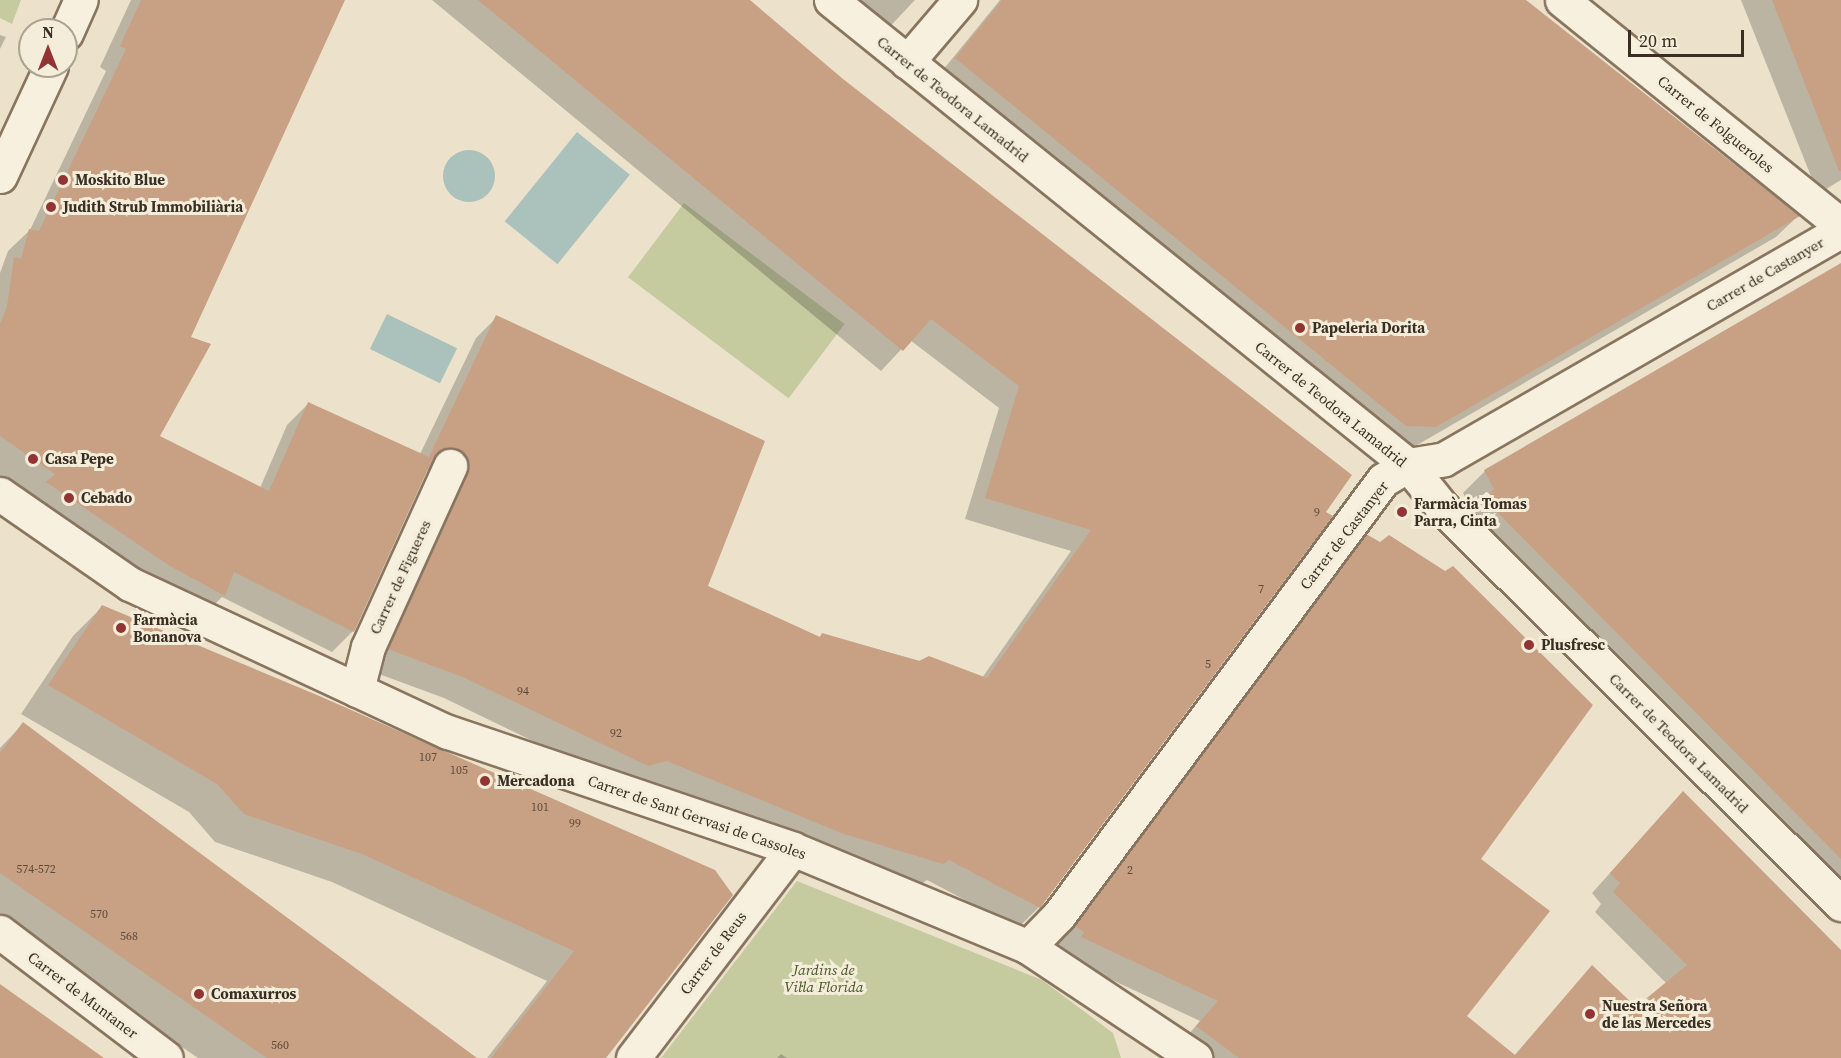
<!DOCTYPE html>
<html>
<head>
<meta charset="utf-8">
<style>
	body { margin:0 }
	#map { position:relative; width:1841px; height:1058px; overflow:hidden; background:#ece2cb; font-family:"Source Serif 4",serif }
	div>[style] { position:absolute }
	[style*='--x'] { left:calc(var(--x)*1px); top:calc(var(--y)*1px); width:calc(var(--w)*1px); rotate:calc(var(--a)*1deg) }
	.green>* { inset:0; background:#c5ca9f; transform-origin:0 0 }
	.water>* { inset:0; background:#abc1bb; transform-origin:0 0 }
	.round { border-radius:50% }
	.shadow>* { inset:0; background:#0003 }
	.building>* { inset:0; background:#c8a083 }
	.roads { filter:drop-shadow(2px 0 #887560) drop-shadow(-2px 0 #887560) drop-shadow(0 2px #887560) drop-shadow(0 -2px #887560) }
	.minor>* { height:33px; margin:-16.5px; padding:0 16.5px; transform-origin:16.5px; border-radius:16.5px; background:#f7f0de }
	.dots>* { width:16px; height:16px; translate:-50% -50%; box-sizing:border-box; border:3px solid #f4edda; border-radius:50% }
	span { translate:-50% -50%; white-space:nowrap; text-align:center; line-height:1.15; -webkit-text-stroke:6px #f4edda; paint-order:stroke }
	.number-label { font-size:12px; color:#5e4a3a }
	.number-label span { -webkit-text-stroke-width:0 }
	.street-label { font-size:15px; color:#3a2e22 }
	.poi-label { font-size:15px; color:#3a2e22; font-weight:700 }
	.left { translate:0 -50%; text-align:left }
	.park-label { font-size:15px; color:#4a552a; font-style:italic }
	.north { position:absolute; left:18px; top:18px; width:60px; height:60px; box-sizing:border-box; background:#f4edda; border:2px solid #aaa190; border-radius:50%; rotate:0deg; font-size:16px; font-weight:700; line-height:24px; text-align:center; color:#3a2e22 }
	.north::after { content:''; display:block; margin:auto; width:21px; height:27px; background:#933434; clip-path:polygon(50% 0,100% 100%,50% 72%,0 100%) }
	.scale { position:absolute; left:1628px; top:30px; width:116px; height:27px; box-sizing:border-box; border:3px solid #3a2e22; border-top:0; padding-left:8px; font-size:18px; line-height:21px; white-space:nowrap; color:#3a2e22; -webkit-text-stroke:4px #f4edda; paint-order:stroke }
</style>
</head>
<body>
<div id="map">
	<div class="green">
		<div style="clip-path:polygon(0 0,21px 0,12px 24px,0 18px)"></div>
		<div style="left:684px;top:203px;width:201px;height:93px;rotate:37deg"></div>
		<div style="clip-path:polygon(797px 881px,1042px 980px,1113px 1033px,1121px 1058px,661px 1058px)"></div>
	</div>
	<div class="water">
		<div style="left:577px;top:132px;width:68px;height:115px;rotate:39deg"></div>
		<div class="round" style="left:443px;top:150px;width:52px;height:52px"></div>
		<div style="left:387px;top:314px;width:78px;height:39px;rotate:26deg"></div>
	</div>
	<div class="shadow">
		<div style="clip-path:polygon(131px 0,343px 0,189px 338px,158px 437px,260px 488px,287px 425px,308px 404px,420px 454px,476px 338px,497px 317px,706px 587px,819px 638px,822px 634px,982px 678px,1071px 551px,965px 519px,999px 408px,910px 340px,881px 371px,432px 0,748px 0,842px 80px,1350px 476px,1039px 907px,1018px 928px,927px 880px,920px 885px,820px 853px,645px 781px,626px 786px,444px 698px,368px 670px,436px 469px,426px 470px,353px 631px,332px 652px,222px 597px,203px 616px,0 485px,0 273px,8px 251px,30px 230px,106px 71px,100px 67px)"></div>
		<div style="clip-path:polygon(835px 0,915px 0,880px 37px)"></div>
		<div style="clip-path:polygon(1000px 0,1523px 0,1798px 216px,1776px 237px,1412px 448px,934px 81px)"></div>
		<div style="clip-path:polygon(1741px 0,1841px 0,1841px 180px,1818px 194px)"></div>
		<div style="clip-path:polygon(0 35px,6px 37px,0 49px)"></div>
		<div style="clip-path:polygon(1833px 270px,1841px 280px,1841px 903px,1463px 522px,1473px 512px,1463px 493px,1485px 471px)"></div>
		<div style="clip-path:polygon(1366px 536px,1479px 860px,1465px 1016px,1514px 1056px,1592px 967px,1636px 1009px,1667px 984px,1595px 912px,1601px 904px,1592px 893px,1664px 813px,1841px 951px,1841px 1058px,1183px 1058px,1178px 1047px,1200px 1021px,1063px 957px,1066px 952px,1056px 946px,1347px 556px)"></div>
		<div style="clip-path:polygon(102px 607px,714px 871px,601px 1058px,487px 1058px,547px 981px,332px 882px,215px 842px,189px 812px,21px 714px,73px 636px)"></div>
		<div style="clip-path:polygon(23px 724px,474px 1058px,198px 1058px,0 922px,0 748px)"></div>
		<div style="clip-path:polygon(781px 1054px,787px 1058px,777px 1058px)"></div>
	</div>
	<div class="building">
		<div style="clip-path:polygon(141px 0,345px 0,191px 337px,211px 344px,160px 436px,269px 491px,308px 402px,429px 457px,496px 315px,765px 441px,708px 586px,820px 637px,822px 633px,919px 661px,929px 656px,987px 678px,1091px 530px,985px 498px,1019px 386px,931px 319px,903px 351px,478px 0,750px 0,843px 79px,1352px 475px,1326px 512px,1333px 516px,1040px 908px,949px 860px,943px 864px,841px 833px,667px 761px,648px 766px,465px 678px,388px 649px,467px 474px,469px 464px,458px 449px,448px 447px,433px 458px,354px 632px,234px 572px,225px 596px,170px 566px,46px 482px,55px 474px,0 436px,0 324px,7px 307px,14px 257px,21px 259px,29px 229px,39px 231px,126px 49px,120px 46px)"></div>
		<div style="clip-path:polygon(1002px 0,1526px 0,1800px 216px,1436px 427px,1406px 426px,955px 58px)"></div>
		<div style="clip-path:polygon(1772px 0,1841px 0,1841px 171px,1839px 171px)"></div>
		<div style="clip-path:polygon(1841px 263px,1841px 859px,1484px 499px,1494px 489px,1484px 470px)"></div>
		<div style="clip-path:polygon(1366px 534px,1380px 542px,1389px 535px,1445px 571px,1453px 566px,1593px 705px,1481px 859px,1550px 911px,1467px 1016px,1515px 1055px,1592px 965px,1636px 1007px,1687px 965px,1613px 892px,1620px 883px,1610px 873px,1683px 791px,1841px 950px,1841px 1058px,1239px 1058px,1196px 1026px,1218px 1001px,1081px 937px,1084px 932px,1074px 926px)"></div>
		<div style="clip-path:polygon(102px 605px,317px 695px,715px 870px,733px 895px,606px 1058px,491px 1058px,574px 951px,362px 854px,244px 814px,217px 784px,48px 685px)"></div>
		<div style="clip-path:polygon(23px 722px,47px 740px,477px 1058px,267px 1058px,0 873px,0 753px)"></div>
		<div style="clip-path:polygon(0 984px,104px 1058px,0 1058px)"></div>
	</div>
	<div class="roads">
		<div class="minor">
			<div style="--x:831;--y:0;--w:741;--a:38.87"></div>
			<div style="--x:1408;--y:465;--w:54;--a:51"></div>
			<div style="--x:1442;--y:507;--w:563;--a:44.86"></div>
			<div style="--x:1562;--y:0;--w:358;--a:38.9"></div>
			<div style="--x:66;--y:33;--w:36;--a:-66"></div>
			<div style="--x:907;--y:62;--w:82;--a:-49.5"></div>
			<div style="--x:0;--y:176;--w:121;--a:-65.1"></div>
			<div style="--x:0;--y:494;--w:158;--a:34.7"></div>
			<div style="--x:130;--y:584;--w:351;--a:25"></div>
			<div style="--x:448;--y:732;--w:364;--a:18.7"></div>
			<div style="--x:793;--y:849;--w:255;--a:22.6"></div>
			<div style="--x:1028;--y:947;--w:201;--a:33.6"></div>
			<div style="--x:357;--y:690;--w:44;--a:-75.7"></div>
			<div style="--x:368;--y:647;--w:199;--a:-65.6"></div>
			<div style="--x:0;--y:932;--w:208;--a:37.2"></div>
			<div style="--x:1028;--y:947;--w:45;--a:-45.9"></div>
			<div style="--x:1059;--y:915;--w:542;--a:-53.32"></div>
			<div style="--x:1383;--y:480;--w:29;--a:-31"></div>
			<div style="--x:1408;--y:465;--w:36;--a:-9"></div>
			<div style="--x:1444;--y:459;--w:458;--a:-29.9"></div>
			<div style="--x:633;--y:1058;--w:263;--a:-52.6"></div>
		</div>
	</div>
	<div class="dots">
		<div style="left:63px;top:180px;background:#933434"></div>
		<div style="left:51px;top:207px;background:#933434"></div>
		<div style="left:1300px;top:328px;background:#933434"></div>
		<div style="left:33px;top:459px;background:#933434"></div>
		<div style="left:69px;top:498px;background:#933434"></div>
		<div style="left:1402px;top:512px;background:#933434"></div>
		<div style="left:121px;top:628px;background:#933434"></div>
		<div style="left:1529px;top:645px;background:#933434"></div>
		<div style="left:485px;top:781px;background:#933434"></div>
		<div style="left:199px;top:994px;background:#933434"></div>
		<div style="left:1590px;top:1014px;background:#933434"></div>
	</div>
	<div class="number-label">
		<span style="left:1317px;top:513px">9</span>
		<span style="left:1261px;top:590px">7</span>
		<span style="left:1208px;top:665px">5</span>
		<span style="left:523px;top:692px">94</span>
		<span style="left:616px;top:734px">92</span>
		<span style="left:428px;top:758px">107</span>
		<span style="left:459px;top:771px">105</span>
		<span style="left:540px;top:808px">101</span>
		<span style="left:575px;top:824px">99</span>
		<span style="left:36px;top:870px">574-572</span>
		<span style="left:1130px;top:871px">2</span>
		<span style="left:99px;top:915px">570</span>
		<span style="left:129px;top:937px">568</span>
		<span style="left:280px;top:1046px">560</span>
	</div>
	<div class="street-label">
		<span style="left:953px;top:99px;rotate:39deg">Carrer de Teodora Lamadrid</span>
		<span style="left:1716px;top:124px;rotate:39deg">Carrer de Folgueroles</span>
		<span style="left:1765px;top:274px;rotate:-30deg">Carrer de Castanyer</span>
		<span style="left:1331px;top:404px;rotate:39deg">Carrer de Teodora Lamadrid</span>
		<span style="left:1344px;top:535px;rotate:-52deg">Carrer de Castanyer</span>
		<span style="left:400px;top:577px;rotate:-65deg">Carrer de Figueres</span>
		<span style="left:1679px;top:743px;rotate:45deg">Carrer de Teodora Lamadrid</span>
		<span style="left:697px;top:817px;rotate:19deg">Carrer de Sant Gervasi de Cassoles</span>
		<span style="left:713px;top:953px;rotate:-53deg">Carrer de Reus</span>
		<span style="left:83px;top:995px;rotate:37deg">Carrer de Muntaner</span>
	</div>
	<div class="poi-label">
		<span class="left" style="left:75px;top:180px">Moskito Blue</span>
		<span class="left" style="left:63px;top:207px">Judith Strub Immobiliària</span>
		<span class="left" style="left:1312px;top:328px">Papeleria Dorita</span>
		<span class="left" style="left:45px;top:459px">Casa Pepe</span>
		<span class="left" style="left:81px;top:498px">Cebado</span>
		<span class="left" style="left:1414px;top:512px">Farmàcia Tomas<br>Parra, Cinta</span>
		<span class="left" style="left:133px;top:628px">Farmàcia<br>Bonanova</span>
		<span class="left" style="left:1541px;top:645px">Plusfresc</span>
		<span class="left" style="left:497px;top:781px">Mercadona</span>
		<span class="left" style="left:211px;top:994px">Comaxurros</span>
		<span class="left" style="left:1602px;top:1014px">Nuestra Señora<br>de las Mercedes</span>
	</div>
	<div class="park-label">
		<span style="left:824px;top:978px">Jardins de<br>Vil·la Florida</span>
	</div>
	<div class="north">N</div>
	<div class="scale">20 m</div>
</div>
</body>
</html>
